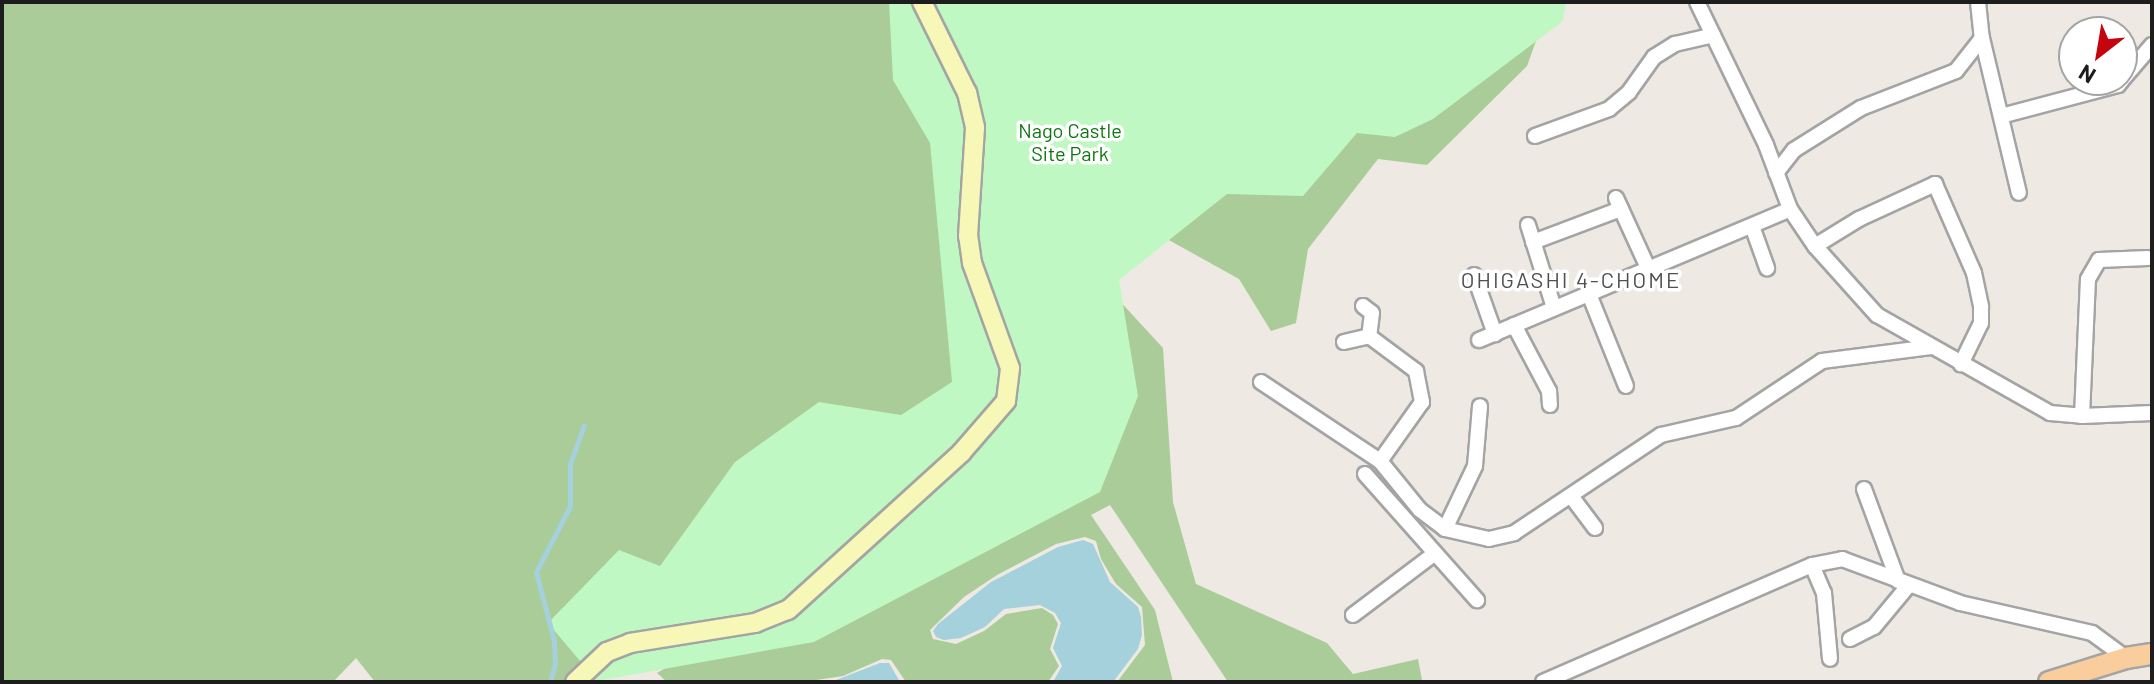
<!DOCTYPE html>
<html>
<head>
<meta charset="utf-8">
<style>
	body { margin:0 }
	#map { position:relative; width:2154px; height:684px; overflow:hidden; background:#eee9e2; font-family:Barlow,sans-serif }
	div>[style] { position:absolute }
	[style*='--x'] { left:calc(var(--x)*1px); top:calc(var(--y)*1px); width:calc(var(--w)*1px); rotate:calc(var(--a)*1deg) }
	.forest>* { inset:0; background:#aacc98 }
	.park>* { inset:0; background:#bff8c2 }
	.water>* { inset:0; background:#a4d1db }
	.stream>* { height:5px; margin:-2.5px; padding:0 2.5px; transform-origin:2.5px; border-radius:2.5px; background:#a4d1db }
	.roads { filter:drop-shadow(2px 0 #a4a4a4) drop-shadow(-2px 0 #a4a4a4) drop-shadow(0 2px #a4a4a4) drop-shadow(0 -2px #a4a4a4) }
	.street>* { height:14px; margin:-7px; padding:0 7px; transform-origin:7px; border-radius:7px; background:#fff }
	.secondary>* { height:18px; margin:-9px; padding:0 9px; transform-origin:9px; border-radius:9px; background:#f7f8b7 }
	.primary>* { height:20px; margin:-10px; padding:0 10px; transform-origin:10px; border-radius:10px; background:#f9cd9c }
	span { translate:-50% -50%; white-space:nowrap; text-align:center; line-height:1.15; -webkit-text-stroke:7px #fff; paint-order:stroke }
	.park-label { font-size:20px; color:#0e7712 }
	.neighbourhood-label { font-size:22px; color:#505050; letter-spacing:2px }
	.frame { position:absolute; inset:0; border:4px solid #1d1d1d; pointer-events:none }
	.north { position:absolute; left:2058px; top:16px; width:80px; height:80px; box-sizing:border-box; background:#fff; border:2px solid #a5a5a5; border-radius:50%; rotate:211deg; font-size:22px; font-weight:700; line-height:32px; text-align:center; color:#1d1d1d }
	.north::after { content:''; display:block; margin:auto; width:28px; height:36px; background:#c4050d; clip-path:polygon(50% 0,100% 100%,50% 72%,0 100%) }
</style>
</head>
<body>
<div id="map">
	<div class="forest">
		<div style="clip-path:polygon(2px 2px,908px 2px,991px 373px,587px 655px,565px 682px,375px 682px,356px 658px,333px 682px,2px 682px)"></div>
		<div style="clip-path:polygon(1220px 2px,1550px 2px,1527px 66px,1427px 165px,1378px 159px,1308px 249px,1296px 323px,1271px 331px,1239px 279px,1131px 219px,1092px 271px,1163px 348px,1173px 502px,1196px 584px,1327px 643px,1353px 674px,1418px 659px,1422px 680px,1228px 682px,1110px 505px,1091px 515px,1155px 610px,1173px 682px,1117px 682px,1145px 645px,1142px 607px,1116px 584px,1101px 559px,1096px 541px,1085px 537px,1056px 544px,997px 575px,964px 597px,930px 630px,933px 639px,956px 644px,984px 631px,1006px 614px,1042px 608px,1053px 615px,1058px 624px,1050px 649px,1059px 666px,1048px 682px,906px 682px,891px 660px,882px 659px,843px 676px,816px 680px,667px 682px,657px 673px,687px 655px,777px 631px)"></div>
	</div>
	<div class="park">
		<div style="clip-path:polygon(889px 2px,1566px 2px,1563px 21px,1433px 119px,1395px 137px,1357px 133px,1303px 196px,1227px 194px,1119px 280px,1138px 396px,1100px 492px,814px 642px,597px 681px,548px 623px,619px 550px,660px 566px,735px 462px,819px 402px,901px 415px,952px 382px,930px 143px,893px 80px)"></div>
	</div>
	<div class="water">
		<div style="clip-path:polygon(1083px 540px,1093px 544px,1110px 582px,1138px 607px,1141px 617px,1142px 635px,1138px 649px,1113px 682px,1053px 682px,1062px 666px,1053px 648px,1061px 623px,1055px 613px,1040px 605px,1004px 609px,985px 627px,961px 638px,944px 640px,936px 637px,933px 631px,938px 624px,991px 582px,1058px 547px)"></div>
		<div style="clip-path:polygon(880px 663px,889px 663px,900px 682px,831px 682px)"></div>
	</div>
	<div class="stream">
		<div style="--x:550;--y:682;--w:20;--a:-75"></div>
		<div style="--x:555;--y:663;--w:22;--a:-93"></div>
		<div style="--x:554;--y:641;--w:71;--a:-104.6"></div>
		<div style="--x:536;--y:572;--w:74;--a:-62.7"></div>
		<div style="--x:570;--y:506;--w:42;--a:-90"></div>
		<div style="--x:570;--y:464;--w:41;--a:-70.3"></div>
	</div>
	<div class="roads">
		<div class="street">
			<div style="--x:1697;--y:2;--w:159;--a:64.2"></div>
			<div style="--x:1766;--y:145;--w:68;--a:69.4"></div>
			<div style="--x:1790;--y:209;--w:45;--a:56"></div>
			<div style="--x:1815;--y:246;--w:93;--a:48.1"></div>
			<div style="--x:1877;--y:315;--w:199;--a:29.5"></div>
			<div style="--x:2050;--y:413;--w:32;--a:5"></div>
			<div style="--x:2082;--y:416;--w:70;--a:-2.5"></div>
			<div style="--x:1978;--y:2;--w:36;--a:84"></div>
			<div style="--x:1982;--y:38;--w:159;--a:76.6"></div>
			<div style="--x:2122;--y:80;--w:46;--a:-49.4"></div>
			<div style="--x:2001;--y:116;--w:121;--a:-14.8"></div>
			<div style="--x:2118;--y:85;--w:6;--a:-51"></div>
			<div style="--x:1535;--y:136;--w:79;--a:-20"></div>
			<div style="--x:1609;--y:109;--w:26;--a:-40"></div>
			<div style="--x:1629;--y:92;--w:43;--a:-54.5"></div>
			<div style="--x:1654;--y:57;--w:25;--a:-32"></div>
			<div style="--x:1675;--y:44;--w:39;--a:-13"></div>
			<div style="--x:1776;--y:173;--w:29;--a:-52"></div>
			<div style="--x:1794;--y:150;--w:79;--a:-32.1"></div>
			<div style="--x:1861;--y:108;--w:102;--a:-21.3"></div>
			<div style="--x:1956;--y:71;--w:42;--a:-51.8"></div>
			<div style="--x:1616;--y:198;--w:79;--a:65.4"></div>
			<div style="--x:1528;--y:225;--w:87;--a:72.6"></div>
			<div style="--x:1752;--y:226;--w:45;--a:70.3"></div>
			<div style="--x:1533;--y:242;--w:94;--a:-20.6"></div>
			<div style="--x:1815;--y:246;--w:52;--a:-31.5"></div>
			<div style="--x:1859;--y:219;--w:84;--a:-24.7"></div>
			<div style="--x:1935;--y:184;--w:97;--a:66.3"></div>
			<div style="--x:1974;--y:273;--w:35;--a:78"></div>
			<div style="--x:1981;--y:307;--w:16;--a:90"></div>
			<div style="--x:1981;--y:323;--w:46;--a:116"></div>
			<div style="--x:1474;--y:275;--w:63;--a:70.4"></div>
			<div style="--x:1589;--y:294;--w:99;--a:68.1"></div>
			<div style="--x:1363;--y:306;--w:11;--a:38"></div>
			<div style="--x:1372;--y:313;--w:23;--a:97"></div>
			<div style="--x:1369;--y:336;--w:59;--a:36.7"></div>
			<div style="--x:1416;--y:371;--w:32;--a:79"></div>
			<div style="--x:1422;--y:402;--w:72;--a:125.4"></div>
			<div style="--x:1380;--y:461;--w:63;--a:50.8"></div>
			<div style="--x:1420;--y:510;--w:31;--a:37"></div>
			<div style="--x:1445;--y:529;--w:45;--a:12.8"></div>
			<div style="--x:1489;--y:539;--w:26;--a:-13"></div>
			<div style="--x:1514;--y:533;--w:177;--a:-33.7"></div>
			<div style="--x:1661;--y:435;--w:77;--a:-12.8"></div>
			<div style="--x:1736;--y:418;--w:103;--a:-33.5"></div>
			<div style="--x:1822;--y:361;--w:110;--a:-7.3"></div>
			<div style="--x:1514;--y:325;--w:75;--a:62.1"></div>
			<div style="--x:1549;--y:391;--w:14;--a:86"></div>
			<div style="--x:1479;--y:340;--w:337;--a:-22.8"></div>
			<div style="--x:1344;--y:342;--w:26;--a:-13"></div>
			<div style="--x:1261;--y:382;--w:143;--a:33.6"></div>
			<div style="--x:2082;--y:416;--w:137;--a:-87.5"></div>
			<div style="--x:2088;--y:279;--w:22;--a:-60"></div>
			<div style="--x:2099;--y:260;--w:49;--a:-2.3"></div>
			<div style="--x:1365;--y:474;--w:169;--a:48.4"></div>
			<div style="--x:1864;--y:489;--w:98;--a:69.7"></div>
			<div style="--x:1571;--y:496;--w:40;--a:53"></div>
			<div style="--x:1445;--y:529;--w:70;--a:-64.5"></div>
			<div style="--x:1475;--y:466;--w:60;--a:-85.2"></div>
			<div style="--x:1812;--y:565;--w:30;--a:67"></div>
			<div style="--x:1824;--y:593;--w:66;--a:84.8"></div>
			<div style="--x:1353;--y:615;--w:101;--a:-37"></div>
			<div style="--x:1850;--y:639;--w:27;--a:-27"></div>
			<div style="--x:1874;--y:627;--w:53;--a:-50.3"></div>
			<div style="--x:1543;--y:682;--w:293;--a:-23.5"></div>
			<div style="--x:1812;--y:565;--w:31;--a:-11"></div>
			<div style="--x:1842;--y:559;--w:126;--a:20.4"></div>
			<div style="--x:1960;--y:603;--w:135;--a:12.8"></div>
			<div style="--x:2092;--y:633;--w:42;--a:36.3"></div>
		</div>
		<div class="secondary">
			<div style="--x:575;--y:682;--w:44;--a:-43.2"></div>
			<div style="--x:607;--y:652;--w:25;--a:-21"></div>
			<div style="--x:630;--y:643;--w:127;--a:-9.1"></div>
			<div style="--x:755;--y:623;--w:35;--a:-22"></div>
			<div style="--x:788;--y:610;--w:234;--a:-42.2"></div>
			<div style="--x:961;--y:453;--w:69;--a:-49.1"></div>
			<div style="--x:1006;--y:401;--w:33;--a:-83"></div>
			<div style="--x:1010;--y:368;--w:112;--a:-109.9"></div>
			<div style="--x:972;--y:263;--w:27;--a:-98"></div>
			<div style="--x:968;--y:236;--w:109;--a:-86.3"></div>
			<div style="--x:975;--y:127;--w:35;--a:-103"></div>
			<div style="--x:967;--y:93;--w:102;--a:-116.3"></div>
		</div>
		<div class="primary">
			<div style="--x:2049;--y:682;--w:81;--a:-17.3"></div>
			<div style="--x:2126;--y:658;--w:26;--a:-9"></div>
		</div>
	</div>
	<div class="park-label">
		<span style="left:1070px;top:142px">Nago Castle<br>Site Park</span>
	</div>
	<div class="neighbourhood-label">
		<span style="left:1571px;top:280px">OHIGASHI 4-CHOME</span>
	</div>
	<div class="frame"></div>
	<div class="north">N</div>
</div>
</body>
</html>
